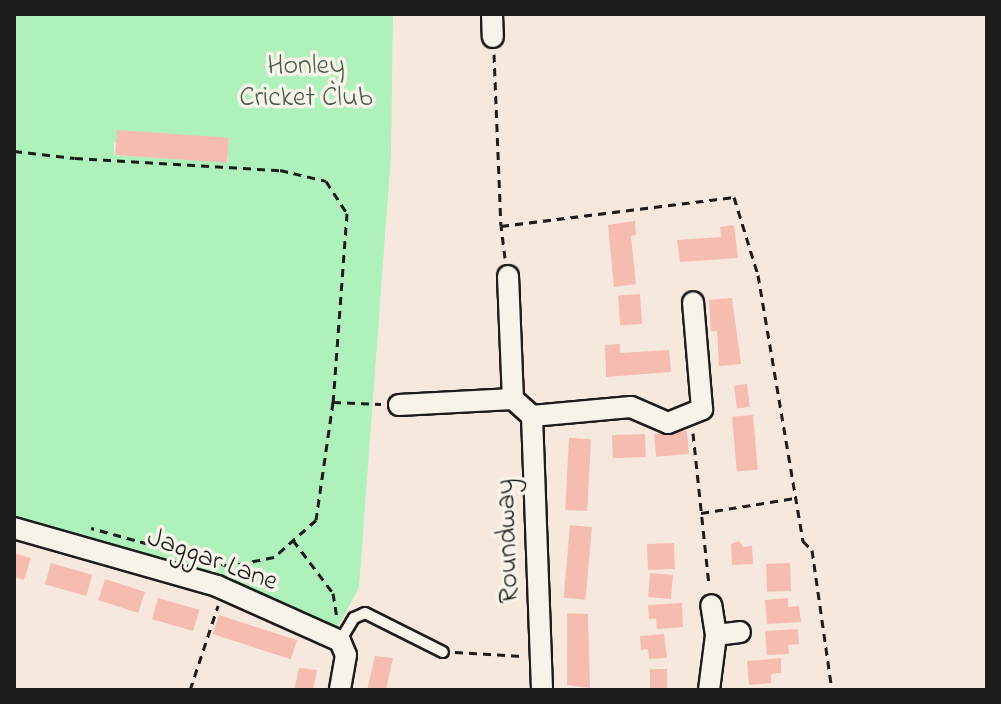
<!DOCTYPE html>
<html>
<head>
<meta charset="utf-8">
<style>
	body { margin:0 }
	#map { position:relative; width:1001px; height:704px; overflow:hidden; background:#f7e8dd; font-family:"Indie Flower",sans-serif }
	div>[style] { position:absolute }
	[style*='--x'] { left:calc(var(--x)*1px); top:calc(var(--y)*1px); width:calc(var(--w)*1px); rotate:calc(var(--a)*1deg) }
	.green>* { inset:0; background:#aff1ba }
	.building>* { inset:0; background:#f7bcb0; transform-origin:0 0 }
	.path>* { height:3px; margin-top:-1.5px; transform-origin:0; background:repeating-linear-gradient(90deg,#1c1c1c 0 8px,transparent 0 14px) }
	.roads { filter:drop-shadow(2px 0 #1c1c1c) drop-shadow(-2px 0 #1c1c1c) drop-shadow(0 2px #1c1c1c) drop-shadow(0 -2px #1c1c1c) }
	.lane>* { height:10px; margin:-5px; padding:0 5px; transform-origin:5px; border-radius:5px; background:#f7f3e8 }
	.street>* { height:20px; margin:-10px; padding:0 10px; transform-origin:10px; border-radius:10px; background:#f7f3e8 }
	span { translate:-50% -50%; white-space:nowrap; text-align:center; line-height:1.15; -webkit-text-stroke:7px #f7f3e8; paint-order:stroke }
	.park-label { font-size:28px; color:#485c4b }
	.street-label { font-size:28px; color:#1c1c1c }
	.frame { position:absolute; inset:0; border:16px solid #1c1c1c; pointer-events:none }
</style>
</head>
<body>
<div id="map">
	<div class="green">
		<div style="clip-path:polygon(evenodd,14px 14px,393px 14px,391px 155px,359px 587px,338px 627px,226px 578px,14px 518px,14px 14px,114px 143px,227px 150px,228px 162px,114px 155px,114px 143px)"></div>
	</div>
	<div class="building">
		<div style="left:117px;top:130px;width:112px;height:25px;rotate:4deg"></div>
		<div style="clip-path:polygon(635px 221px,636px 235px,631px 236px,636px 284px,614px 287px,608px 225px)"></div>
		<div style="clip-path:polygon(734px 225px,738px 258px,680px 262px,677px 240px,721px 237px,720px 227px)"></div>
		<div style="left:640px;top:294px;width:30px;height:22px;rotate:86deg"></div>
		<div style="clip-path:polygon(732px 298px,741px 364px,719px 366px,717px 331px,711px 331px,709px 300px)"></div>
		<div style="clip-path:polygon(620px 344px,620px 353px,669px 350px,671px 372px,606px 377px,605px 345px)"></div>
		<div style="left:747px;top:384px;width:23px;height:13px;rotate:83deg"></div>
		<div style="left:753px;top:415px;width:55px;height:21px;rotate:85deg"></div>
		<div style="left:687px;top:431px;width:23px;height:33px;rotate:85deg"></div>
		<div style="left:645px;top:434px;width:23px;height:33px;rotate:88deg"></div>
		<div style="left:569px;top:438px;width:22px;height:72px;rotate:3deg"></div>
		<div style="left:570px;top:525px;width:22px;height:73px;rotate:5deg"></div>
		<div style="clip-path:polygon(739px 541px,743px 547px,752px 546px,753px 564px,732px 565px,731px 544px)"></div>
		<div style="left:674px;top:543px;width:26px;height:27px;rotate:88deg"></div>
		<div style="clip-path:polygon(14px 553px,31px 558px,24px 580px,14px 577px)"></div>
		<div style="left:51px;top:563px;width:43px;height:22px;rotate:16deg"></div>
		<div style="left:790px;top:563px;width:28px;height:24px;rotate:88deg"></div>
		<div style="left:673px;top:575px;width:24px;height:23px;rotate:95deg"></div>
		<div style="left:105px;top:579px;width:42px;height:22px;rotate:18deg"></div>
		<div style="left:158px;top:598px;width:43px;height:22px;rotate:16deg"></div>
		<div style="clip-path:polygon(788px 598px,788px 607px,799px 606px,801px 622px,767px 624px,765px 600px)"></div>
		<div style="clip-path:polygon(682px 603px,683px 627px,657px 629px,656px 619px,649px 619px,648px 605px)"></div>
		<div style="clip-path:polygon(567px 613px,588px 614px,590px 688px,567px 685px)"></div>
		<div style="left:219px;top:615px;width:82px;height:20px;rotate:18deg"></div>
		<div style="clip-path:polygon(798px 629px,799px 644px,788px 645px,789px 654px,767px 655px,765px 631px)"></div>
		<div style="clip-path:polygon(664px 634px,667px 658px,649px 659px,648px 649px,641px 650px,640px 636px)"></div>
		<div style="clip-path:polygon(375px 656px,393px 658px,386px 690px,367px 690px)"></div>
		<div style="clip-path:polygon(781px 658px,781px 673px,771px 674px,771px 683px,749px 685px,747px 661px)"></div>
		<div style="clip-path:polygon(299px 668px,317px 670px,313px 690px,294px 690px)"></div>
		<div style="left:650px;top:669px;width:17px;height:21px"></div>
	</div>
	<div class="path">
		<div style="--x:494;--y:54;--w:172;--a:87.7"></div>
		<div style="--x:14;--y:151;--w:61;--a:6.5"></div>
		<div style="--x:75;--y:158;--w:205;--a:3.4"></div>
		<div style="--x:280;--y:170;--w:47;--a:13.4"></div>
		<div style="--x:326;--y:181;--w:38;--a:57"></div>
		<div style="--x:347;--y:213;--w:190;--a:94.2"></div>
		<div style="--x:333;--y:402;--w:119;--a:98.2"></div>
		<div style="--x:316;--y:520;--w:56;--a:138.6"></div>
		<div style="--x:274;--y:557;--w:46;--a:168.7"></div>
		<div style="--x:229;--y:566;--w:143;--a:-164.6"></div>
		<div style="--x:505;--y:258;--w:32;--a:-97"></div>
		<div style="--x:501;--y:226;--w:235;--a:-7.1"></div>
		<div style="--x:734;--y:197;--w:82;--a:72.9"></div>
		<div style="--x:758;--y:275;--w:270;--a:80.4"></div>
		<div style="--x:803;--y:541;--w:13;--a:45"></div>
		<div style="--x:812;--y:550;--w:141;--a:81.9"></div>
		<div style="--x:333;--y:402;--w:48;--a:2.4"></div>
		<div style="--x:693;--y:433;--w:153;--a:84"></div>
		<div style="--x:701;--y:513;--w:95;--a:-9.1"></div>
		<div style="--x:293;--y:540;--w:66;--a:53"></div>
		<div style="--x:333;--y:593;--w:25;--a:81"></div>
		<div style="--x:455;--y:652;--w:68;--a:3.4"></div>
		<div style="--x:190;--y:690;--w:89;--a:-71.6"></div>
	</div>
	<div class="roads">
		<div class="lane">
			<div style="--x:340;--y:641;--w:27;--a:-59"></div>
			<div style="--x:354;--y:618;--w:12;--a:-24"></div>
			<div style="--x:365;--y:613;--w:87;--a:26.6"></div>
		</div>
		<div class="street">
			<div style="--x:492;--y:14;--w:23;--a:88"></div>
			<div style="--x:508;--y:276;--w:123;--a:87.7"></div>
			<div style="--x:399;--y:405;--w:114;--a:-3"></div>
			<div style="--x:513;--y:399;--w:25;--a:42"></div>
			<div style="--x:532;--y:416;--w:274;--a:87.9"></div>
			<div style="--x:532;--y:416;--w:99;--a:-5.2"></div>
			<div style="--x:631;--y:407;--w:40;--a:23.4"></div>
			<div style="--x:668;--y:423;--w:37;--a:-22"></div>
			<div style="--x:702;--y:409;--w:107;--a:-94.8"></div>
			<div style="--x:14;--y:528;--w:211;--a:15.9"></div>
			<div style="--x:217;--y:586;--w:135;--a:24.1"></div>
			<div style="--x:340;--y:641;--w:15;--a:67"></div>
			<div style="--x:346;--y:655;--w:36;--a:100"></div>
			<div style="--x:716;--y:635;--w:24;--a:-7"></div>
			<div style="--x:709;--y:690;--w:55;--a:-82.7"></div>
			<div style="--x:716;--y:635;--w:30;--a:-99"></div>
		</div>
	</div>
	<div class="park-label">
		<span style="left:306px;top:83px">Honley<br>Cricket Club</span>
	</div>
	<div class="street-label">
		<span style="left:509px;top:541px;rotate:-92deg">Roundway</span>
		<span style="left:212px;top:561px;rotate:20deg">Jaggar Lane</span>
	</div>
	<div class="frame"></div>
</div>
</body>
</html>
